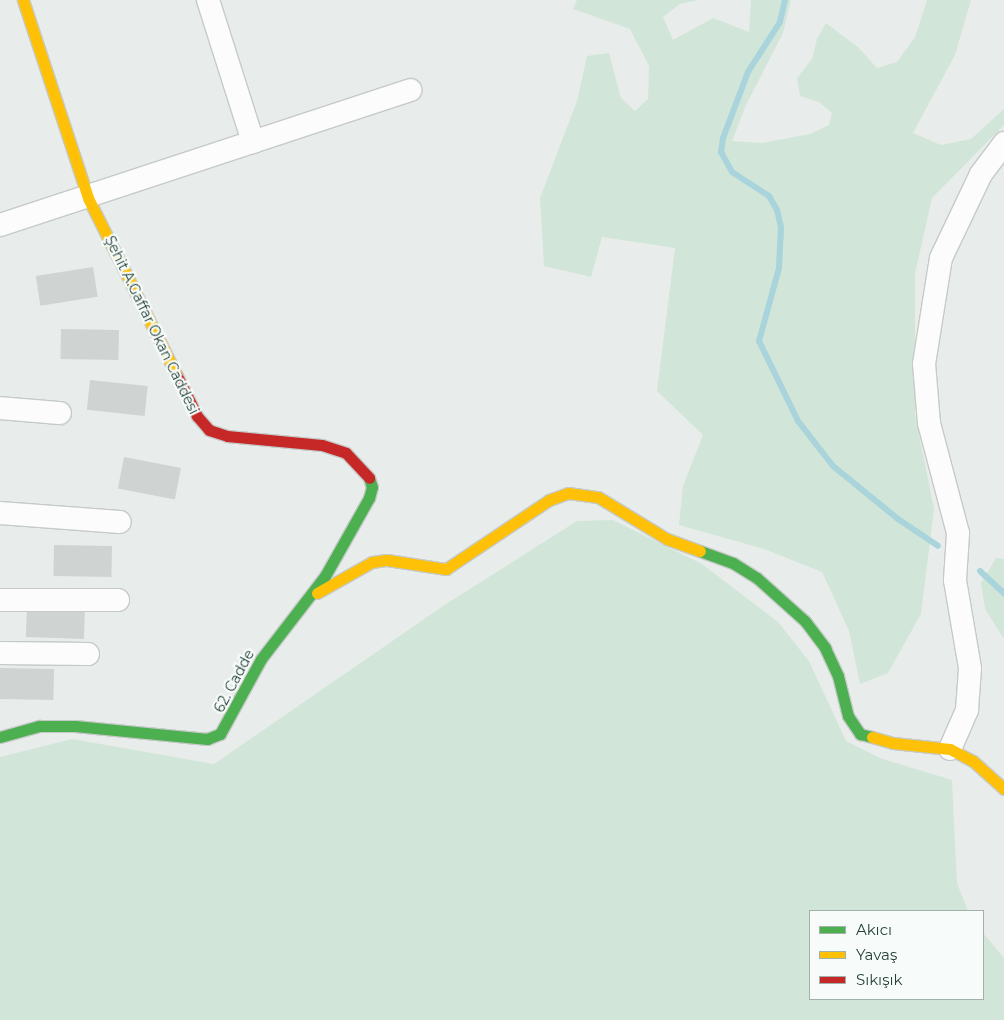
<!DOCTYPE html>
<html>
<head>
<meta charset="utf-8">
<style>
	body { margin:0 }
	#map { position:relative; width:1004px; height:1020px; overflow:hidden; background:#e8edeb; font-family:Montserrat,sans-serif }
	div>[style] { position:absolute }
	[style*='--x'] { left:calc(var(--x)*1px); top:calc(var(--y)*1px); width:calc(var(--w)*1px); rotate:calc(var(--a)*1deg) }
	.green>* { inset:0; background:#d1e6d8 }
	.stream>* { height:6px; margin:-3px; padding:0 3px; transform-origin:3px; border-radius:3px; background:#a9d4db }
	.building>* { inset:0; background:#cfd4d2; transform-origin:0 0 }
	.roads { filter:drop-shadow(1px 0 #c5cac8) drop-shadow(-1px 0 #c5cac8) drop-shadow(0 1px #c5cac8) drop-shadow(0 -1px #c5cac8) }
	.street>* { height:22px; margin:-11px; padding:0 11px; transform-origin:11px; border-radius:11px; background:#fcfcfc }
	.fast>* { height:11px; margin:-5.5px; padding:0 5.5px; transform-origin:5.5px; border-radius:5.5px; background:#4caf50 }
	.slow>* { height:11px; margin:-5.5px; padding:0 5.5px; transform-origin:5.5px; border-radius:5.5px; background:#ffc107 }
	.jam>* { height:11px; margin:-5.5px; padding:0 5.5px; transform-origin:5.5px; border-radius:5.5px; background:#c62828 }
	span { translate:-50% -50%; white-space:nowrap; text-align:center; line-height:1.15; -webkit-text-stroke:4.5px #f7fbf9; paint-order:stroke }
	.street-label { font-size:14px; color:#24423a }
	.legend { position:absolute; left:809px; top:910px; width:175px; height:90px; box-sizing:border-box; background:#f7fbf9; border:1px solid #a3b1ad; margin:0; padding:6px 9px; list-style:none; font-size:15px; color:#24423a }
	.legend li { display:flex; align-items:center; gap:10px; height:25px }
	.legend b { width:25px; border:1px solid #a3b1ad }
</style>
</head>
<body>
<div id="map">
	<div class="green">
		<div style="clip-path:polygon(577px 0,698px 0,680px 4px,663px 17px,673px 40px,713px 18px,749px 32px,751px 0,791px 0,783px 33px,746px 105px,732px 141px,762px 143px,810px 134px,829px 125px,832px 113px,819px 102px,800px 96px,797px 78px,812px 59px,817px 39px,826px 23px,859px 48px,877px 68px,897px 62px,915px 37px,927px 0,971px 0,955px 55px,913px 133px,941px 145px,971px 139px,1004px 109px,1004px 125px,932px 198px,915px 274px,915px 415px,934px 509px,921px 614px,888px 673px,860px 684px,849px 631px,822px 572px,764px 549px,679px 525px,683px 486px,703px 435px,657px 391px,675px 248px,602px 237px,591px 277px,544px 266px,540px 198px,577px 101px,587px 56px,609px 53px,621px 98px,635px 111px,648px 99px,649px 66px,630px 29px,573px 9px)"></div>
		<div style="clip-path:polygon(613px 520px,702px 564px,778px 622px,809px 661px,846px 741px,880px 758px,952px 780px,957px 883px,968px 911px,810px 911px,810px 999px,983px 999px,983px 933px,1004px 958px,1004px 1020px,0 1020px,0 757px,72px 739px,214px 764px,443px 606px,577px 521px)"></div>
		<div style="clip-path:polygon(996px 558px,1004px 559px,1004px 639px,985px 609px,981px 583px)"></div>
	</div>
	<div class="stream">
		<div style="--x:785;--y:0;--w:23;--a:103"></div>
		<div style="--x:780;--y:22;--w:59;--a:122.6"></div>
		<div style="--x:748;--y:72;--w:71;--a:110.7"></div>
		<div style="--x:723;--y:138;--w:14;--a:98"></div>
		<div style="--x:721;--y:152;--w:23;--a:61"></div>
		<div style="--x:732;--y:172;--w:44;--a:33"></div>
		<div style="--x:769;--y:196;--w:16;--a:60"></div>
		<div style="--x:777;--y:210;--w:18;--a:77"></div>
		<div style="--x:781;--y:228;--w:40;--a:92.9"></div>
		<div style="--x:779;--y:268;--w:76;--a:105.3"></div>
		<div style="--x:759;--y:341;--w:89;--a:64"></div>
		<div style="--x:798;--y:421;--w:57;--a:52.1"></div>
		<div style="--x:833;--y:466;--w:84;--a:39.2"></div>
		<div style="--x:898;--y:519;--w:48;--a:34"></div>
		<div style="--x:980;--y:571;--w:33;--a:43"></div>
	</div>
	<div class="building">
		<div style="left:93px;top:267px;width:30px;height:58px;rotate:81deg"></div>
		<div style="left:61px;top:329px;width:58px;height:30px;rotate:1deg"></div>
		<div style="left:90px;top:380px;width:58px;height:30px;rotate:6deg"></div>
		<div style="left:124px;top:457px;width:58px;height:32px;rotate:11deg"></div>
		<div style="left:54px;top:545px;width:58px;height:31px;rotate:1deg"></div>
		<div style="left:27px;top:606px;width:58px;height:31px;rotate:2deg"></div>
		<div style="left:0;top:668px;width:54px;height:31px;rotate:1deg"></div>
	</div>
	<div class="roads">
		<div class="street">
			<div style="--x:208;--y:0;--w:149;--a:72.4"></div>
			<div style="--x:0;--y:225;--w:432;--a:-18.2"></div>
			<div style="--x:0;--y:408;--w:60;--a:4.8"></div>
			<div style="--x:0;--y:513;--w:120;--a:4.3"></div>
			<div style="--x:0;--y:600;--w:118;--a:0"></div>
			<div style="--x:0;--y:653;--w:88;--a:0.7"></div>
			<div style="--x:950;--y:749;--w:43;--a:-66.4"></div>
			<div style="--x:967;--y:710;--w:42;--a:-85.9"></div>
			<div style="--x:970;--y:668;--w:89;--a:-99.7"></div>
			<div style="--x:955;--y:580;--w:47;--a:-86.3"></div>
			<div style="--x:958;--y:533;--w:114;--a:-104.8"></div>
			<div style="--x:929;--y:423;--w:59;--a:-94.8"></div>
			<div style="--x:924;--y:364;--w:107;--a:-80.9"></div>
			<div style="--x:941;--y:258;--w:93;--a:-64.5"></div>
			<div style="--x:981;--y:174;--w:39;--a:-53"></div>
		</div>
		<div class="fast">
			<div style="--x:700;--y:551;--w:35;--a:20"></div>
			<div style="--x:733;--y:563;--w:28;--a:32"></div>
			<div style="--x:757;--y:578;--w:64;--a:41.9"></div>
			<div style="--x:805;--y:621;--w:34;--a:53"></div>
			<div style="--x:825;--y:648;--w:31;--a:65"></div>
			<div style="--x:838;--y:676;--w:41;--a:76"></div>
			<div style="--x:848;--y:716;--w:22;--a:56"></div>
			<div style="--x:860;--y:734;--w:12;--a:14"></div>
			<div style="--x:0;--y:737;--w:41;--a:-15.8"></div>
			<div style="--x:39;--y:726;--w:36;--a:0"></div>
			<div style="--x:75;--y:726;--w:133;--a:5.6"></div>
			<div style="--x:207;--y:739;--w:14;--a:-21"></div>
			<div style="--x:220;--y:734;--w:85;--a:-61.3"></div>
			<div style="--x:261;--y:659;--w:105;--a:-52.4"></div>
			<div style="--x:325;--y:576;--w:90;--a:-60.6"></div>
			<div style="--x:369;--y:498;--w:11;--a:-75"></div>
			<div style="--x:372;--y:487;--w:9;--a:-108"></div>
		</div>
		<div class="slow">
			<div style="--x:23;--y:0;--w:208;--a:71.8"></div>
			<div style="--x:88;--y:198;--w:199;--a:63.4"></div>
			<div style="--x:317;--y:593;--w:63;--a:-29.4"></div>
			<div style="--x:372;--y:562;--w:15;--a:-8"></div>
			<div style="--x:387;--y:560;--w:60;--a:8.7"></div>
			<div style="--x:446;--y:569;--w:124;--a:-33.8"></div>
			<div style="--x:549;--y:500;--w:20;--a:-20"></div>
			<div style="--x:568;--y:493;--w:30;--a:8"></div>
			<div style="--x:598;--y:497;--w:81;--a:31.3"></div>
			<div style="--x:667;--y:539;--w:35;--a:20"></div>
			<div style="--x:872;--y:737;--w:22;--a:16"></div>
			<div style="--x:893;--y:743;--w:57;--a:6"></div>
			<div style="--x:950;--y:749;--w:26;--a:28"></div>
			<div style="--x:973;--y:761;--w:42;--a:42.1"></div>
		</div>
		<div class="jam">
			<div style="--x:177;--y:376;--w:45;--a:63.4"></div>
			<div style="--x:197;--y:416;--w:18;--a:49"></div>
			<div style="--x:209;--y:430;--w:19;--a:18"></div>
			<div style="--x:227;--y:436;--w:95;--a:5.4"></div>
			<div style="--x:322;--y:445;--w:25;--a:18"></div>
			<div style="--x:346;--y:453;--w:34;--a:47"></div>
		</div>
	</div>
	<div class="street-label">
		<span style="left:152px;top:325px;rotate:64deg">Şehit A.Gaffar Okan Caddesi</span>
		<span style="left:234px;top:681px;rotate:-62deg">62. Cadde</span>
	</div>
	<ul class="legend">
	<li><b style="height:6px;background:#4caf50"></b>Akıcı</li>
	<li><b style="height:6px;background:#ffc107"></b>Yavaş</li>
	<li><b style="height:6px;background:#c62828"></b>Sıkışık</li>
	</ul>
</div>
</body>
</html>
